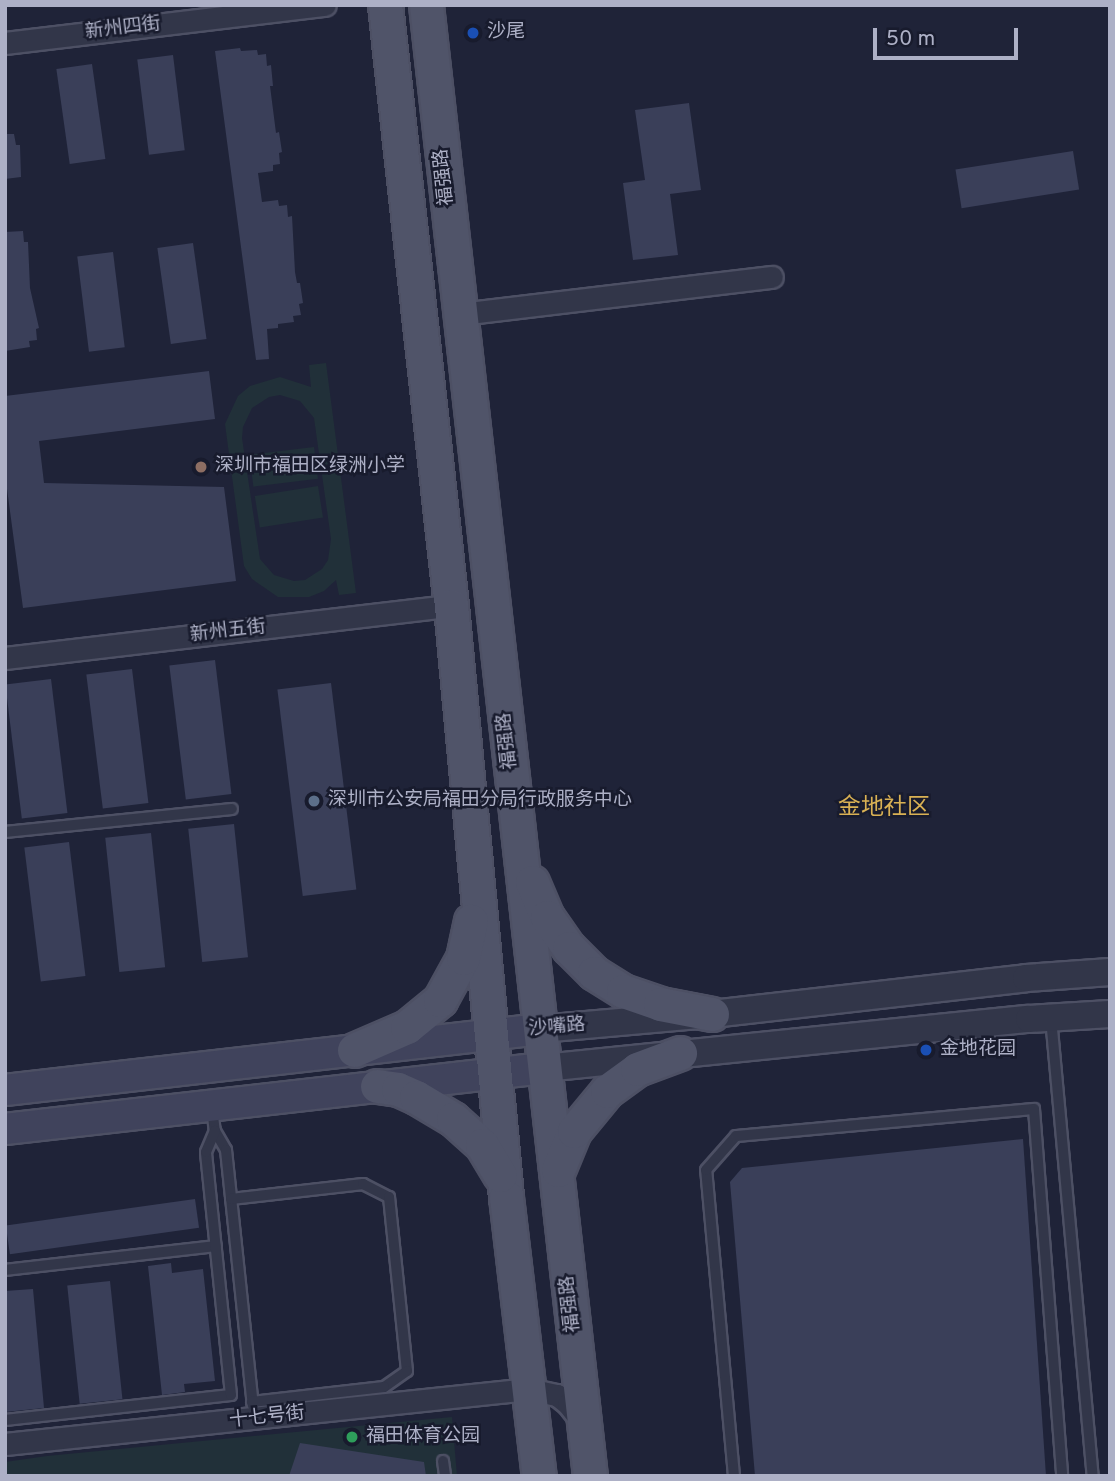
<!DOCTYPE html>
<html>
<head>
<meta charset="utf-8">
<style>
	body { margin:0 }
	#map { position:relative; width:1115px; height:1481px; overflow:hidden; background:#1f2338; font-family:Overpass,"Noto Sans SC",sans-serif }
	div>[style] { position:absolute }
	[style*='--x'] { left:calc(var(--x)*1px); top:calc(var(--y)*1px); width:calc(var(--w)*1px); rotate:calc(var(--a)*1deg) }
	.green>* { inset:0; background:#213039; transform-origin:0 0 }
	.building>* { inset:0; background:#3a3f59; transform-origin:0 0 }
	.roads { filter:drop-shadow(2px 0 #4d5064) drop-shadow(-2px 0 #4d5064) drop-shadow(0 2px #4d5064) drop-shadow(0 -2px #4d5064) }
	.service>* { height:10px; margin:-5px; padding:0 5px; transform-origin:5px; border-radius:5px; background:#323649 }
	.minor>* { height:21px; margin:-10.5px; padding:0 10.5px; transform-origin:10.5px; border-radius:10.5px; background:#323649 }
	.tertiary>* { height:26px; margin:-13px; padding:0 13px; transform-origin:13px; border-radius:13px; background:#323649 }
	.secondary>* { height:30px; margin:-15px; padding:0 15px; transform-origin:15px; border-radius:15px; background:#40435c }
	.primary>* { height:33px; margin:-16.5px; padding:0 16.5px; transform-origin:16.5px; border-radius:16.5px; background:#505469 }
	.dots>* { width:19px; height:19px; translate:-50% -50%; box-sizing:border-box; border:4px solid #181b2d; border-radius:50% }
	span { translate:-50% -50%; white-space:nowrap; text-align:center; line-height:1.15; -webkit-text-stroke:5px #181b2d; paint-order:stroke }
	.street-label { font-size:19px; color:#adb0c6 }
	.poi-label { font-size:19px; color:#adb0c6 }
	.left { translate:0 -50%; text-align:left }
	.quarter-label { font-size:23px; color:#d9b154 }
	.frame { position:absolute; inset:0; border:7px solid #adb0c6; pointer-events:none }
	.scale { position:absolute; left:873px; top:28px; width:145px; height:32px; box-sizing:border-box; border:4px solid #adb0c6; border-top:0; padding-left:9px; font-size:21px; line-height:24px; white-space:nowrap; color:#adb0c6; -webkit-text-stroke:5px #181b2d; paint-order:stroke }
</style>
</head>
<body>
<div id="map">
	<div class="green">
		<div style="clip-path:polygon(evenodd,326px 363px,356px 593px,339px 595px,336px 580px,324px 591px,309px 597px,278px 597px,252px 579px,244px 566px,225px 424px,238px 396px,250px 386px,280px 377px,311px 387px,309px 365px,326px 363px,280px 395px,300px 401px,314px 418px,331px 539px,328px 560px,322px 569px,305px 580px,294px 581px,274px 575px,260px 559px,242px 438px,243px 427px,252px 408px,269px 397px,280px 395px)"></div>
		<div style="left:314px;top:447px;width:32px;height:65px;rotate:83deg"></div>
		<div style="left:318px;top:486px;width:32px;height:64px;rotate:81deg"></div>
		<div style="clip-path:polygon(452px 1417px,457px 1476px,5px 1476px,5px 1462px,47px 1456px)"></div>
	</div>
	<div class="building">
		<div style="clip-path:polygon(240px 48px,241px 51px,257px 50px,258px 55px,266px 54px,267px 66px,271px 65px,273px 86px,270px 86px,276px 133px,279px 132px,282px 152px,279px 153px,280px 164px,273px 165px,273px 171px,258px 173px,262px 202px,278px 200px,279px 206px,287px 205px,288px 217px,292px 216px,295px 272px,297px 283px,300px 283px,303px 303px,299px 304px,301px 315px,293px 316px,294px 322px,278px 324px,278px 328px,267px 329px,269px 359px,256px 360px,215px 51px)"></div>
		<div style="left:173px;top:55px;width:96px;height:36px;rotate:83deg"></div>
		<div style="left:92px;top:64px;width:96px;height:36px;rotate:82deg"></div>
		<div style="clip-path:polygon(689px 103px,701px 190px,670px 194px,678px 255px,633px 260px,623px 183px,645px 180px,635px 110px)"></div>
		<div style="clip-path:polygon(5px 134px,14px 134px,16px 145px,20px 145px,21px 177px,5px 179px)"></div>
		<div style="left:1073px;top:151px;width:39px;height:119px;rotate:81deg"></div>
		<div style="clip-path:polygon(23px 231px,24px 242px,28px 242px,30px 288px,39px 328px,36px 329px,37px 340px,29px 341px,30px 347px,5px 351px,5px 232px)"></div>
		<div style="left:193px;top:243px;width:97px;height:36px;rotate:82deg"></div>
		<div style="left:113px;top:252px;width:96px;height:36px;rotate:83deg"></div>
		<div style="clip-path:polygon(209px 371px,215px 419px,39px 441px,44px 483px,224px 487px,236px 581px,23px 608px,5px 474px,5px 396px)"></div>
		<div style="left:215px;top:660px;width:135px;height:46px;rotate:83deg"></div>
		<div style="left:132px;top:669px;width:135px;height:46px;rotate:83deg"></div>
		<div style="left:51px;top:679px;width:135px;height:46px;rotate:83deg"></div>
		<div style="left:331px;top:683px;width:208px;height:54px;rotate:83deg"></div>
		<div style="left:234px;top:824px;width:134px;height:46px;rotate:84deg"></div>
		<div style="left:151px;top:833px;width:135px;height:46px;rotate:84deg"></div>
		<div style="left:69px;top:842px;width:135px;height:45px;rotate:83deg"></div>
		<div style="clip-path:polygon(1023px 1139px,1046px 1476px,755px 1476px,730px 1182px,742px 1168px)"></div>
		<div style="left:195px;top:1199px;width:29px;height:191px;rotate:82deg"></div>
		<div style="clip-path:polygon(171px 1263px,172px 1273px,203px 1269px,215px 1381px,184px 1384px,185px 1392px,162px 1395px,148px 1266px)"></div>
		<div style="left:110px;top:1281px;width:119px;height:43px;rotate:84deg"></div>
		<div style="clip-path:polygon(33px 1289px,44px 1408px,5px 1412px,5px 1291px)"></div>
		<div style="clip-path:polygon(300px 1443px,424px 1462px,426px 1476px,289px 1476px)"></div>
	</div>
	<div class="roads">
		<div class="service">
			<div style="--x:5;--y:832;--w:228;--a:-5.8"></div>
			<div style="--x:1051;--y:1018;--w:460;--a:84.8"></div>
			<div style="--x:212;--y:1108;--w:23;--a:83"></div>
			<div style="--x:215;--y:1131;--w:22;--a:60"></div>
			<div style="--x:226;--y:1150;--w:257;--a:84"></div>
			<div style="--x:231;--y:1199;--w:133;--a:-6.5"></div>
			<div style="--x:363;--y:1184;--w:29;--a:27"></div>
			<div style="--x:389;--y:1197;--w:175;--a:84.1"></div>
			<div style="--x:407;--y:1371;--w:28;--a:145"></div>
			<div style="--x:384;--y:1387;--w:133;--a:173.5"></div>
			<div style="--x:5;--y:1270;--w:212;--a:-6.5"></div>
			<div style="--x:5;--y:1420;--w:227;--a:-6.3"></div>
			<div style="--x:231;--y:1395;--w:244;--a:-95.9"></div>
			<div style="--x:206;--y:1152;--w:23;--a:-67"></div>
			<div style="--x:443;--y:1461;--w:15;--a:82"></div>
			<div style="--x:734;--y:1476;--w:307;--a:-95.2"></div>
			<div style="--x:706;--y:1170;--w:45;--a:-48.6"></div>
			<div style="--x:736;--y:1136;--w:299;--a:-5.2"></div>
			<div style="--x:1034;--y:1109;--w:368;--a:85.6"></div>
		</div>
		<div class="minor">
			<div style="--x:5;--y:43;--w:322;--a:-6.8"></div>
			<div style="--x:460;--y:314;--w:314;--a:-6.8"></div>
			<div style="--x:5;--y:658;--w:449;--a:-6.7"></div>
			<div style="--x:5;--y:1444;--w:526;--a:-6"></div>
			<div style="--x:528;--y:1389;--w:30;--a:12"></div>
			<div style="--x:557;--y:1395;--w:14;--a:39"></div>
			<div style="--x:568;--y:1404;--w:23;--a:52"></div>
		</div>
		<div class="tertiary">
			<div style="--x:540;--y:1029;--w:173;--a:-5"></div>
			<div style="--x:712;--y:1014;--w:316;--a:-6.5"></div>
			<div style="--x:1026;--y:978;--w:84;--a:-4.1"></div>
			<div style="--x:544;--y:1068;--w:487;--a:-5.8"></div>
			<div style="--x:1029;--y:1019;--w:81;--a:-3.5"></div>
		</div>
		<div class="secondary">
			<div style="--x:5;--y:1090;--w:538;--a:-6.5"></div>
			<div style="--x:5;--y:1129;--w:542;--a:-6.46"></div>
		</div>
		<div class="primary">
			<div style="--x:385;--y:5;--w:605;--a:83.73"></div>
			<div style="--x:451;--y:606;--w:594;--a:84.68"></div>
			<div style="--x:506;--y:1197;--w:281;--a:83.3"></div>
			<div style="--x:426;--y:5;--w:1480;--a:83.64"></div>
			<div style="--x:532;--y:882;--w:38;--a:67"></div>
			<div style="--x:547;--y:917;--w:38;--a:55"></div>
			<div style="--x:569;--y:948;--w:35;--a:45"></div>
			<div style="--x:594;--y:973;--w:34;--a:32"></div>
			<div style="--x:623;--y:991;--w:39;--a:19"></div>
			<div style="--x:660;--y:1004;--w:53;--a:10.9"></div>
			<div style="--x:354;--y:1050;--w:58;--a:-23.5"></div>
			<div style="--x:407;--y:1027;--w:43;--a:-39.3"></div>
			<div style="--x:440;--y:1000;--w:48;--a:-61.3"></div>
			<div style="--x:463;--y:958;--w:38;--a:-78"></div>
			<div style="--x:377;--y:1086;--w:21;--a:8"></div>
			<div style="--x:398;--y:1089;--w:20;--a:24"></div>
			<div style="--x:416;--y:1097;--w:43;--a:30.7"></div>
			<div style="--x:453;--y:1119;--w:39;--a:42"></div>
			<div style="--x:482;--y:1145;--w:35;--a:59"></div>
			<div style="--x:558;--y:1170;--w:42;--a:-67.7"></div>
			<div style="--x:574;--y:1131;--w:52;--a:-50.5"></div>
			<div style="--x:607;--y:1091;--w:37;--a:-36"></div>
			<div style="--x:637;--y:1069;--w:46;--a:-20.4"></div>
		</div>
	</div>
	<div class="dots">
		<div style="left:473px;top:33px;background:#1a4fb4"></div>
		<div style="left:201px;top:467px;background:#8d6e63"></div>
		<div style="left:314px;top:801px;background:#5c6f8a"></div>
		<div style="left:926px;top:1050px;background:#1a4fb4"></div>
		<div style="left:352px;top:1437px;background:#2e9e5b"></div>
	</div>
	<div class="street-label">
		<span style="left:123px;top:29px;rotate:-7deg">新州四街</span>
		<span style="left:445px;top:177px;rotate:-96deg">福强路</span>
		<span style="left:228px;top:632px;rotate:-7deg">新州五街</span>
		<span style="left:508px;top:741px;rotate:-96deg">福强路</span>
		<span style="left:557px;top:1028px;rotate:-5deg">沙嘴路</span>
		<span style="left:571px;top:1304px;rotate:-96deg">福强路</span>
		<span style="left:267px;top:1418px;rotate:-6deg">十七号街</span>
	</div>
	<div class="poi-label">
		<span class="left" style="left:487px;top:33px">沙尾</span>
		<span class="left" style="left:215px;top:467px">深圳市福田区绿洲小学</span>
		<span class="left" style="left:328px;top:801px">深圳市公安局福田分局行政服务中心</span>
		<span class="left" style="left:940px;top:1050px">金地花园</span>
		<span class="left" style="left:366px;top:1437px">福田体育公园</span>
	</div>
	<div class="quarter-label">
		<span style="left:884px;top:809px">金地社区</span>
	</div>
	<div class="frame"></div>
	<div class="scale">50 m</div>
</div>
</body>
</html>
